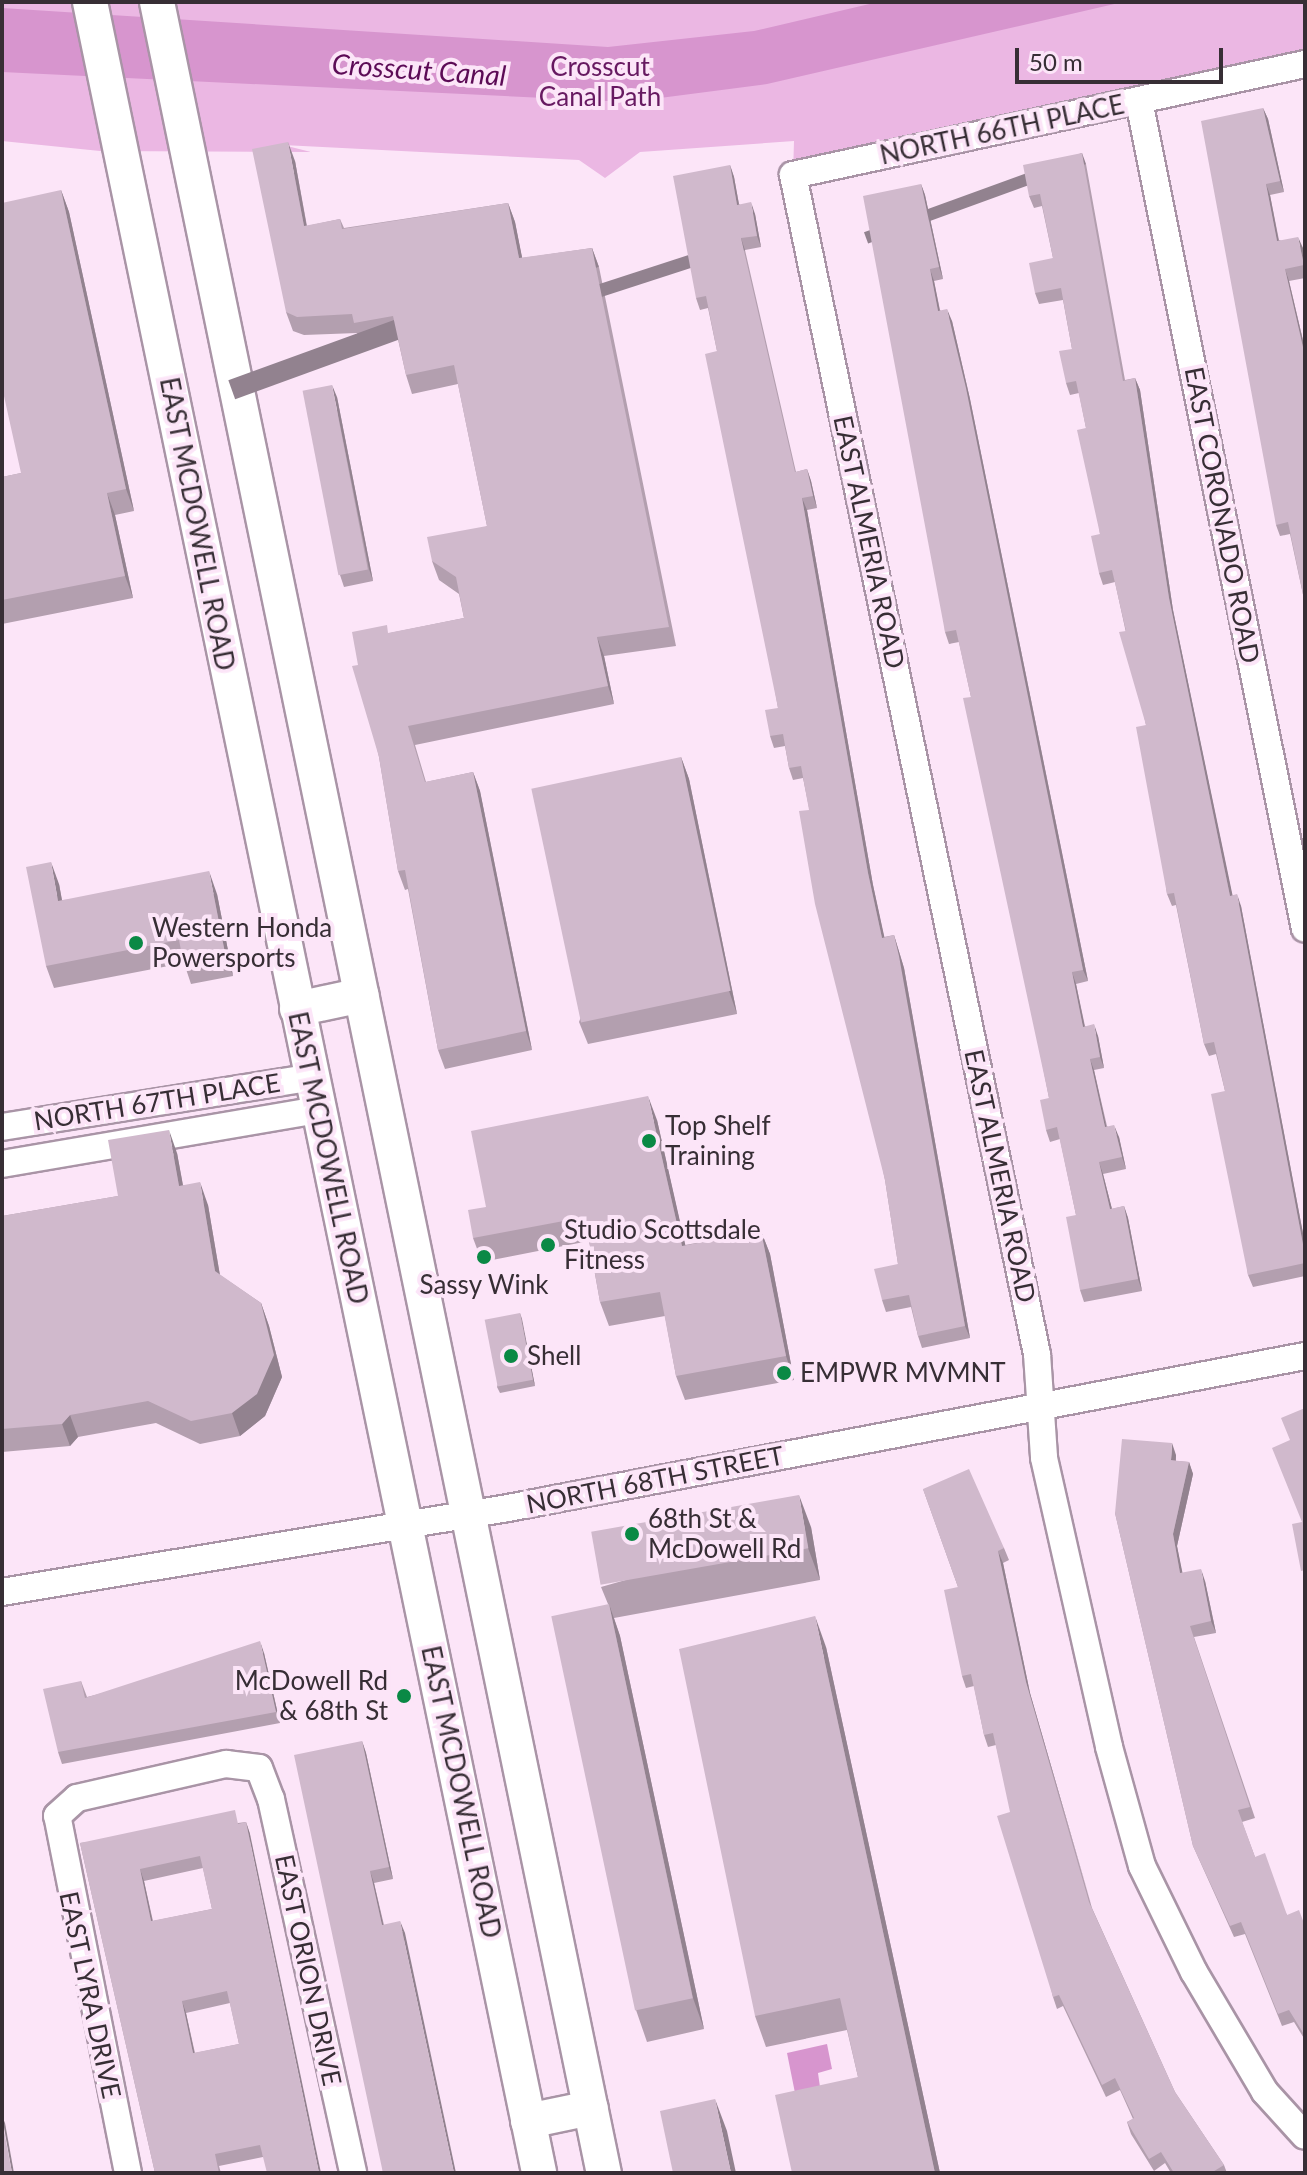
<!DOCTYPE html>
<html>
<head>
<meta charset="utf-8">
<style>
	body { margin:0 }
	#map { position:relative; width:1307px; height:2175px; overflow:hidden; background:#fce5f8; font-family:Lato,sans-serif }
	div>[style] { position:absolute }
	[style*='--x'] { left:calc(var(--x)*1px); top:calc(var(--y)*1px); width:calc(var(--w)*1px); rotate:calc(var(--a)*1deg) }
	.green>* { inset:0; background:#ebb7e3 }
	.water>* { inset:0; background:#d795ce }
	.roads { filter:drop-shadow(2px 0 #a994a6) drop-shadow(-2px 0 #a994a6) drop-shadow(0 2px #a994a6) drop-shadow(0 -2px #a994a6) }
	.minor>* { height:26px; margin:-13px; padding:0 13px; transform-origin:13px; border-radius:13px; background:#fff }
	.major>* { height:34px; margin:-17px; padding:0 17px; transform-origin:17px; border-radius:17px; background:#fff }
	.wall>* { inset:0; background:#b39faf }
	.shaded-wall>* { inset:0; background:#92828f; transform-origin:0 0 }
	.building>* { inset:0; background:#d0b9cc; transform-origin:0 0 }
	.dots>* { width:22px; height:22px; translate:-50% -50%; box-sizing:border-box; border:4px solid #fce5f8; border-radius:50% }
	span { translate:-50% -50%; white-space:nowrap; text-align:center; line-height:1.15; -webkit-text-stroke:8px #fce5f8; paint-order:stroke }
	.park-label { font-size:26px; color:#671961 }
	.street-label { font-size:26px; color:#372e35 }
	.poi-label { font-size:26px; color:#372e35 }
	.left { translate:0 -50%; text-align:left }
	.right { translate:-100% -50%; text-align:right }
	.water-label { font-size:28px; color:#5c0b56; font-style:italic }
	.frame { position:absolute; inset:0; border:4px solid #372e35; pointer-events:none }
	.scale { position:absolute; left:1015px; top:48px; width:208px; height:36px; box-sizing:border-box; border:4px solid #372e35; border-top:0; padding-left:10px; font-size:24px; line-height:28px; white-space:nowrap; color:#372e35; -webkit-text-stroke:6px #fce5f8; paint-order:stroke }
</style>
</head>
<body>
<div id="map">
	<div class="green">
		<div style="clip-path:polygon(2px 2px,1305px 2px,1305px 64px,793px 175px,794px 141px,640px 152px,605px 178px,579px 160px,283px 145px,311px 152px,100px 151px,2px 141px)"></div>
	</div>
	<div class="water">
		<div style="clip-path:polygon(878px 2px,1123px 2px,767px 84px,629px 102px,2px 72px,2px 8px,608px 47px,754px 31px)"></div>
		<div style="clip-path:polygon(827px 2044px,832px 2069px,818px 2073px,820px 2087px,795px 2093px,787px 2053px)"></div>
	</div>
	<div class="roads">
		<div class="minor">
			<div style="--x:1305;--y:64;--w:524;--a:167.77"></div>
			<div style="--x:793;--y:175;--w:1204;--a:78.31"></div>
			<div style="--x:1037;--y:1354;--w:104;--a:86.1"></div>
			<div style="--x:1044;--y:1458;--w:296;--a:77.3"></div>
			<div style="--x:1109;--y:1747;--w:123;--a:74.5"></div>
			<div style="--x:1142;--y:1866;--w:118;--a:63.9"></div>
			<div style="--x:1194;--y:1972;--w:139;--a:59.4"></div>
			<div style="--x:1265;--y:2092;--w:59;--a:47.7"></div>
			<div style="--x:1139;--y:101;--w:844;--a:78.66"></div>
			<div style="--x:2;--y:1127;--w:315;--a:-9.1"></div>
			<div style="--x:2;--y:1164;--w:322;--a:-9.7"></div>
			<div style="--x:2;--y:1592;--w:513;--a:-9.43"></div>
			<div style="--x:508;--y:1508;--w:811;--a:-10.8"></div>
			<div style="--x:128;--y:2173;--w:364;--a:-101.2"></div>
			<div style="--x:57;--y:1816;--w:27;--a:-42"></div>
			<div style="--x:77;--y:1798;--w:153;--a:-12.9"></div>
			<div style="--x:226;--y:1764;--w:33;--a:7"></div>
			<div style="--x:259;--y:1768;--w:33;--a:69"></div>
			<div style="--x:271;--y:1799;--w:383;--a:77.6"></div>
		</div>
		<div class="major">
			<div style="--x:90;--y:2;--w:2217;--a:78.31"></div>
			<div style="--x:157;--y:2;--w:2217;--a:78.37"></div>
			<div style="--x:297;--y:1009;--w:66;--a:-12.2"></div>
			<div style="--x:528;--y:2121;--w:64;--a:-11.7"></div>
		</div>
	</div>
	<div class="wall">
		<div style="clip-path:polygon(1263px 108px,1268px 119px,1284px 192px,1270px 195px,1279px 240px,1303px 248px,1305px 260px,1305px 278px,1289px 281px,1305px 349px,1305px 604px,1290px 534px,1280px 536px,1276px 525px)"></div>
		<div style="clip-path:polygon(295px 161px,307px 226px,340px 219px,344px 228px,508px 203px,515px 222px,522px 258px,592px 248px,599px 267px,676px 646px,604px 656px,614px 704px,415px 745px,426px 782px,473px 772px,480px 791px,532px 1050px,445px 1069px,438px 1050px,408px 889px,405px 890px,398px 871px,379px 757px,358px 665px,390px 633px,464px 618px,459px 594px,439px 580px,432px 561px,487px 526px,458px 384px,412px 394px,406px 375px,397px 335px,360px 342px,357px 333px,304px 335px,293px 331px,286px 312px)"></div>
		<div style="clip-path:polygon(1086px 164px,1125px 380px,1135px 378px,1140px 390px,1173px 610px,1232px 895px,1241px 906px,1305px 1244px,1305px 1276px,1253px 1287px,1248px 1275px,1225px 1091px,1216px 1054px,1209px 1056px,1204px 1044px,1176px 905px,1172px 906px,1167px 894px,1146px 725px,1115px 582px,1103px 585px,1099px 573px,1100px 534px,1086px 428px,1079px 393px,1070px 395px,1066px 383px,1072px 349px,1063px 300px,1039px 304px,1035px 293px,1053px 258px,1042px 206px,1034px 208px,1029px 196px)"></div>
		<div style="clip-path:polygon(730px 165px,734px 177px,739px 204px,755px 214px,761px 247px,745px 250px,796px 472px,807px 469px,811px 481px,817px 508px,807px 510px,873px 885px,884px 937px,894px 935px,904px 968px,970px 1338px,922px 1348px,918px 1336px,911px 1307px,886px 1312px,882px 1300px,898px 1264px,885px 1180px,803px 778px,793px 780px,789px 768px,785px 746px,774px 748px,770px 736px,778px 708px,717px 351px,708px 308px,700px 310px,696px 298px)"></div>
		<div style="clip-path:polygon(921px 184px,925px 195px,943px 279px,934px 281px,940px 310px,952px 321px,970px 399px,1088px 981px,1076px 984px,1085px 1026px,1098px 1036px,1104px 1068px,1094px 1070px,1107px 1126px,1119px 1137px,1126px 1169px,1103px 1174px,1112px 1209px,1124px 1206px,1128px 1218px,1142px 1291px,1084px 1302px,1080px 1290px,1076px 1215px,1060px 1139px,1050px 1142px,1046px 1130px,1049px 1098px,971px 697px,959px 642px,949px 644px,945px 632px)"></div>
		<div style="clip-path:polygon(61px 190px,69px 212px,134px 511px,115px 515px,133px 598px,2px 624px,2px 477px,21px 473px)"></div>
		<div style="clip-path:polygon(337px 397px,373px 581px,344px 587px,340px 575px)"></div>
		<div style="clip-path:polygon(681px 757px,689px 779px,737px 1014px,588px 1044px,579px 1022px)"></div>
		<div style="clip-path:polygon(59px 884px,62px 900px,217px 894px,233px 976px,191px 984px,184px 963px,54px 988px,46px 966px)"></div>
		<div style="clip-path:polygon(657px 1120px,685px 1245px,761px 1231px,770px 1254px,794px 1380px,685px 1400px,676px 1376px,665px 1316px,609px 1326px,600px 1302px,589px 1241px,482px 1262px,473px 1238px,486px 1207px)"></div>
		<div style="clip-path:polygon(177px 1153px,183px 1185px,208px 1205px,220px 1275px,261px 1303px,269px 1326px,282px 1377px,265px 1416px,240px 1436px,200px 1444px,156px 1423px,78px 1437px,70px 1446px,2px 1452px,2px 1216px,118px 1196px)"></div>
		<div style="clip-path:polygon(520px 1313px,535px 1386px,500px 1393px,497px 1387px)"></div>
		<div style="clip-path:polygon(1176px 1455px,1176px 1461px,1189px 1462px,1193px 1474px,1177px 1546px,1182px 1573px,1205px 1581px,1216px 1633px,1194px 1637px,1255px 1818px,1242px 1822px,1255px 1857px,1287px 1915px,1305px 1926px,1305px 2040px,1294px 2022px,1282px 2026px,1245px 1934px,1234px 1937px,1193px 1846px,1115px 1513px)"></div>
		<div style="clip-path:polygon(923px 1489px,1004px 1548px,1009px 1560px,1003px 1563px,1030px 1693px,1092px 1908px,1175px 2092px,1224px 2165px,1227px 2173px,1171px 2173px,1165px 2163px,1154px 2171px,1131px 2134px,1127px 2122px,1133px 2119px,1120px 2090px,1106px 2097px,1063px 2006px,1057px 2009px,1053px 1997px,996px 1745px,988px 1747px,984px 1735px,974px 1686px,966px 1688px,962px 1676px,958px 1587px)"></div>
		<div style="clip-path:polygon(811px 1527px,820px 1580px,614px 1618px,620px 1636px,704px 2029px,647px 2042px,636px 2010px,608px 1604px,601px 1587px)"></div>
		<div style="clip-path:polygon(826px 1647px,940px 2173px,792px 2173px,858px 2077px,847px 2030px,766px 2047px,755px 2016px)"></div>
		<div style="clip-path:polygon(264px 1653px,280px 1723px,62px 1764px,58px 1752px,81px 1681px,87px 1697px)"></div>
		<div style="clip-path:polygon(362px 1741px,366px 1753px,393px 1879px,374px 1883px,384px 1925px,405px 1933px,383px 2173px)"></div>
		<div style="clip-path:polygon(evenodd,246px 1822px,250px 1834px,263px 2157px,219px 2166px,221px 2173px,155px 2173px,80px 1843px,246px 1822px,203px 1868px,212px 1909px,153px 1921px,144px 1881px,203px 1868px,246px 1822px,230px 2003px,239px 2044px,195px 2053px,186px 2013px,230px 2003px)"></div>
	</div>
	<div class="shaded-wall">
		<div style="clip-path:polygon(1263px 108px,1268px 119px,1284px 192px,1280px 181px)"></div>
		<div style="clip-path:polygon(288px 142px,295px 161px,310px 245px,304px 226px)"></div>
		<div style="left:1082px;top:153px;width:12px;height:232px;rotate:70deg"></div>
		<div style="clip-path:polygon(730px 165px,734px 177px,741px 216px,737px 205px)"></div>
		<div style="clip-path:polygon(921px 184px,925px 195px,943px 279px,939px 267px)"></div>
		<div style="clip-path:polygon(1266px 184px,1270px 195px,1281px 253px,1277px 241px)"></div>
		<div style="clip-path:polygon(61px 190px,69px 212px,134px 511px,126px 489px)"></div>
		<div style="clip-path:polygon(751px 202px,755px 214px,761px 247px,757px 236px)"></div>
		<div style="clip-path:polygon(508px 203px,515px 222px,526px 277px,519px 258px)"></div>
		<div style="clip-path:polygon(1298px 237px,1303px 248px,1305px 268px,1304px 265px)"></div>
		<div style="left:741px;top:238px;width:13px;height:240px;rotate:72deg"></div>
		<div style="left:592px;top:248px;width:20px;height:387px;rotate:70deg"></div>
		<div style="clip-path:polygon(930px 269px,934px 281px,942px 322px,938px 311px)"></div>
		<div style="clip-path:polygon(1285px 269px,1289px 281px,1305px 349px,1305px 356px)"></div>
		<div style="clip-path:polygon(947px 309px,952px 321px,970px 399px,1088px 981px,1083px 970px)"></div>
		<div style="clip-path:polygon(1135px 378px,1140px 390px,1173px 610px,1235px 907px,1230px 896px,1169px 598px)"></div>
		<div style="clip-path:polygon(332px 385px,337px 397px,373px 581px,369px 569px)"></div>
		<div style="clip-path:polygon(807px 469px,811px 481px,817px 508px,813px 496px)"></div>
		<div style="clip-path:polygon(107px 493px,115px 515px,133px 598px,125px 576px)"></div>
		<div style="clip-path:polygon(802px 498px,807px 510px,873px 885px,887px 949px,882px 938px,868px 873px)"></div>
		<div style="clip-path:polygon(597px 637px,604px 656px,614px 704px,608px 686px)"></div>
		<div style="clip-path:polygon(681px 757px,689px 779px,737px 1014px,729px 991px)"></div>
		<div style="clip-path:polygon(473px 772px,480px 791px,532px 1050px,526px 1031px)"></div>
		<div style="clip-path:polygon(51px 862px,59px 884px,66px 923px,58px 901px)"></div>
		<div style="clip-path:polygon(209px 871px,217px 894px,233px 976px,225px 953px)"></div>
		<div style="clip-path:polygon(1237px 894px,1241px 906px,1305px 1244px,1305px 1255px)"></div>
		<div style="clip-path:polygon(894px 935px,904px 968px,970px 1338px,965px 1326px)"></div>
		<div style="clip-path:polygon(1072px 972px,1076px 984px,1087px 1038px,1083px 1027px)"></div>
		<div style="clip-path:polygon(1094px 1024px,1098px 1036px,1104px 1068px,1100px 1057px)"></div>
		<div style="clip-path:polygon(1090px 1059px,1094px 1070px,1109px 1139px,1105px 1127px)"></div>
		<div style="clip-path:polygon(648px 1096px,657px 1120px,691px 1270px,682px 1246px)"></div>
		<div style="clip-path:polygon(1114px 1125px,1119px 1137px,1126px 1169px,1122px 1157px)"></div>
		<div style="clip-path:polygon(169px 1130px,177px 1153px,187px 1208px,179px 1186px)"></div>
		<div style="clip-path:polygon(1099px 1162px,1103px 1174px,1115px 1221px,1110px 1209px)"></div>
		<div style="clip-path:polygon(200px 1182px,208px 1205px,223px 1294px,215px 1271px)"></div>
		<div style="clip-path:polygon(1124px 1206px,1128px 1218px,1142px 1291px,1138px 1279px)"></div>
		<div style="clip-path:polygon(761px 1231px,770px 1254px,794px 1380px,786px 1356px)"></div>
		<div style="clip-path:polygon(261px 1303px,269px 1326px,282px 1377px,265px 1416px,240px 1436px,232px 1413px)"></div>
		<div style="clip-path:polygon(520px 1313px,522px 1319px,535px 1386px,533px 1380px)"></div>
		<div style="clip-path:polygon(70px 1415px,78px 1437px,70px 1446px,62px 1424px)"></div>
		<div style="clip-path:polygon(1172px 1443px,1176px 1455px,1175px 1472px,1171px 1460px)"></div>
		<div style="clip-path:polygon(1189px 1462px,1193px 1474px,1177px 1546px,1185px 1585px,1180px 1573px,1173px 1534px)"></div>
		<div style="clip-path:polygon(799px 1495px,811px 1527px,820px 1580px,808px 1548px)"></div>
		<div style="clip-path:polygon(998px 1551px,1003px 1563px,1030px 1693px,1094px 1914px,1026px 1682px)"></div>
		<div style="clip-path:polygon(1201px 1569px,1205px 1581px,1216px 1633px,1211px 1621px)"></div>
		<div style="clip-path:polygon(609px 1604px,620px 1636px,704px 2029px,693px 1998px)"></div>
		<div style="clip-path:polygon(815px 1616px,826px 1647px,940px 2173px,935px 2173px)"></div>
		<div style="clip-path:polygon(260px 1641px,264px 1653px,280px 1723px,276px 1712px)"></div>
		<div style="clip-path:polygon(362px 1741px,366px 1753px,393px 1879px,389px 1867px)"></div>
		<div style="clip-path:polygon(246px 1822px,250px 1834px,321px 2173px,319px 2173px)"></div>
		<div style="clip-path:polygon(140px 1869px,144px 1881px,155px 1933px,151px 1921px)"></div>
		<div style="clip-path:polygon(370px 1871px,374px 1883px,386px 1937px,382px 1925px)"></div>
		<div style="clip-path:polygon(400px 1921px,405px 1933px,456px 2173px,454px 2173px)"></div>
		<div style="clip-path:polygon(182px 2001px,186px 2013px,197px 2065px,193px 2053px)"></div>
		<div style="clip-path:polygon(715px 2099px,727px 2131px,736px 2173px,731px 2173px)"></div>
		<div style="clip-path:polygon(2px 2116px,5px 2123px,14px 2173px,12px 2173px)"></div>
	</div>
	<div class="building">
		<div style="clip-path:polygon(1263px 108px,1280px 181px,1266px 184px,1277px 241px,1298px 237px,1304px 265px,1285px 269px,1305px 356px,1305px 604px,1288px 522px,1276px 525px,1201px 121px)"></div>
		<div style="clip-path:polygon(288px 142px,304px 226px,340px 219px,342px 229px,508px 203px,519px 258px,592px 248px,669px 627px,597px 637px,608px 686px,408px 726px,425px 782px,473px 772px,526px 1031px,438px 1050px,405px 870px,398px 871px,379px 757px,352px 666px,358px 665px,352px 632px,387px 625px,388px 633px,464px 618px,456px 577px,432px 561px,427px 537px,487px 526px,454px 365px,406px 375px,393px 316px,354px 323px,352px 314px,297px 317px,286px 312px,252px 149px)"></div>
		<div style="clip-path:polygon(1082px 153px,1123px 381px,1135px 378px,1169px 598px,1230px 896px,1237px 894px,1305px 1255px,1305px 1263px,1248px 1275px,1211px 1094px,1225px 1091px,1214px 1042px,1204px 1044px,1174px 893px,1167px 894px,1136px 727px,1146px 725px,1119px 632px,1126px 631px,1112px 570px,1099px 573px,1091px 536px,1100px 534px,1077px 430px,1086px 428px,1076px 381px,1066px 383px,1059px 351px,1072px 349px,1061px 288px,1035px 293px,1029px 263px,1053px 258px,1040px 194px,1029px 196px,1023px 165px)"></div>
		<div style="clip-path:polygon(730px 165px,737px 205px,751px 202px,757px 236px,741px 238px,795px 472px,807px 469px,813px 496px,802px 498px,868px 873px,882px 938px,894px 935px,899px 956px,965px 1326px,918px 1336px,909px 1295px,882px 1300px,874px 1269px,898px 1264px,885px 1180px,815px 904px,799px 811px,809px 810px,801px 766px,789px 768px,783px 734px,770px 736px,765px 710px,778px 708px,705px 354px,717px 351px,706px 296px,696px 298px,673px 176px)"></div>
		<div style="clip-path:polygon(921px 184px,939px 267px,930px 269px,938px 311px,947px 309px,966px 388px,1083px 970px,1072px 972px,1083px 1027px,1094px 1024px,1100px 1057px,1090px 1059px,1105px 1127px,1114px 1125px,1122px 1157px,1099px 1162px,1110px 1209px,1124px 1206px,1138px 1279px,1080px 1290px,1066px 1217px,1076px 1215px,1057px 1127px,1046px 1130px,1040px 1100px,1049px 1098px,963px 698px,971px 697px,956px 630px,945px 632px,863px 196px)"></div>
		<div style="clip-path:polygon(61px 190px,126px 489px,107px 493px,125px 576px,2px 600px,2px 477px,21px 473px,2px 387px,2px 203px)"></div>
		<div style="left:332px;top:385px;width:188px;height:30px;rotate:79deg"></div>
		<div style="left:681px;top:757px;width:239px;height:153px;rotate:78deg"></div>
		<div style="clip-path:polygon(51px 862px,58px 901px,209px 871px,225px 953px,183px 961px,179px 940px,46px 966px,26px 867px)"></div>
		<div style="clip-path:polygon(648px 1096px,682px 1246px,761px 1231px,786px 1356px,676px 1376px,660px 1292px,600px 1302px,585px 1217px,473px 1238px,468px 1210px,486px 1207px,471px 1131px)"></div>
		<div style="clip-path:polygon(169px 1130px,179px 1186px,200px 1182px,215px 1271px,261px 1303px,274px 1355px,257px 1394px,232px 1413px,191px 1421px,148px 1401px,70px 1415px,62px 1424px,2px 1429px,2px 1216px,118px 1196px,108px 1140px)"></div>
		<div style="left:520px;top:1313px;width:68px;height:36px;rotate:79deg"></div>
		<div style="clip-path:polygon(1305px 1408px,1305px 1570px,1301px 1571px,1292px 1524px,1302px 1522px,1272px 1448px,1290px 1440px,1281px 1418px)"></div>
		<div style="clip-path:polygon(1122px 1439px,1172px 1443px,1171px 1460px,1189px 1462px,1173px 1534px,1180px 1573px,1201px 1569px,1211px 1621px,1190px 1626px,1250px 1807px,1238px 1810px,1255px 1857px,1265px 1853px,1287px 1915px,1299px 1910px,1305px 1926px,1305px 2036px,1289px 2010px,1278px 2014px,1241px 1922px,1230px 1926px,1193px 1846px,1115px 1513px)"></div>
		<div style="clip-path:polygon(969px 1469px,1004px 1548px,998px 1551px,1026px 1682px,1089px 1902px,1175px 2092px,1224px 2165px,1211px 2173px,1174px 2173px,1161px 2152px,1149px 2159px,1127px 2122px,1134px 2118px,1115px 2078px,1102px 2085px,1059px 1995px,1053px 1997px,997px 1816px,1010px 1812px,993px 1733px,984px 1735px,971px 1674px,962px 1676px,944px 1590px,958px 1587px,923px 1489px)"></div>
		<div style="left:799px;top:1495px;width:54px;height:211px;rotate:80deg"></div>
		<div style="left:609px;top:1604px;width:403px;height:59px;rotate:78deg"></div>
		<div style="clip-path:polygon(815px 1616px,935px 2173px,792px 2173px,775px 2095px,858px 2077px,840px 1998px,755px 2016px,679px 1649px)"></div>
		<div style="clip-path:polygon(260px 1641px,276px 1712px,58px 1752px,43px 1689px,81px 1681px,85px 1698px)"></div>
		<div style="clip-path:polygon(362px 1741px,389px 1867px,370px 1871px,382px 1925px,400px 1921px,454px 2173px,383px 2173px,294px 1755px)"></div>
		<div style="clip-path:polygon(evenodd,235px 1810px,238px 1824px,246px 1822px,319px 2173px,267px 2173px,260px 2145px,215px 2154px,219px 2173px,155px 2173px,80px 1843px,235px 1810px,200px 1856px,212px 1909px,151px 1921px,140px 1869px,200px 1856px,235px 1810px,227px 1991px,239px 2044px,193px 2053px,182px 2001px,227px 1991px)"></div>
		<div style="clip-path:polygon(715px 2099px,731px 2173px,673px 2173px,660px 2111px)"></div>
		<div style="clip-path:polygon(2px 2120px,12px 2173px,2px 2173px)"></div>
	</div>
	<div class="dots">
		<div style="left:136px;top:943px;background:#0a8945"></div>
		<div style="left:649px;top:1141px;background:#0a8945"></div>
		<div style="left:548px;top:1245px;background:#0a8945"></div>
		<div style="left:484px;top:1257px;background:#0a8945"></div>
		<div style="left:511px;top:1356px;background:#0a8945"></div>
		<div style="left:784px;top:1373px;background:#0a8945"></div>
		<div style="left:632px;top:1534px;background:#0a8945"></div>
		<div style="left:404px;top:1696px;background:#0a8945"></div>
	</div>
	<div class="park-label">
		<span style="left:600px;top:82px">Crosscut<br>Canal Path</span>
	</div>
	<div class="street-label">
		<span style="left:1002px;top:130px;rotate:-12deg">NORTH 66TH PLACE</span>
		<span style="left:1222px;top:515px;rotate:79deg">EAST CORONADO ROAD</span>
		<span style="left:197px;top:524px;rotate:79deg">EAST MCDOWELL ROAD</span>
		<span style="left:869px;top:542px;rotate:78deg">EAST ALMERIA ROAD</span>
		<span style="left:157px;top:1102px;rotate:-9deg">NORTH 67TH PLACE</span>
		<span style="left:328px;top:1158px;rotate:78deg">EAST MCDOWELL ROAD</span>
		<span style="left:1000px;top:1176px;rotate:78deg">EAST ALMERIA ROAD</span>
		<span style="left:655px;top:1480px;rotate:-11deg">NORTH 68TH STREET</span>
		<span style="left:461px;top:1792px;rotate:78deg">EAST MCDOWELL ROAD</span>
		<span style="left:308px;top:1970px;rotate:78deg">EAST ORION DRIVE</span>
		<span style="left:90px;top:1995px;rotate:78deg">EAST LYRA DRIVE</span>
	</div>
	<div class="poi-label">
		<span class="left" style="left:152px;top:943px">Western Honda<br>Powersports</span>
		<span class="left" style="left:665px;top:1141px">Top Shelf<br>Training</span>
		<span class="left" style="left:564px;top:1245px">Studio Scottsdale<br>Fitness</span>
		<span style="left:484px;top:1285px">Sassy Wink</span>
		<span class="left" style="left:527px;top:1356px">Shell</span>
		<span class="left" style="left:800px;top:1373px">EMPWR MVMNT</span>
		<span class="left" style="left:648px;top:1534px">68th St &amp;<br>McDowell Rd</span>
		<span class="right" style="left:388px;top:1696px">McDowell Rd<br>&amp; 68th St</span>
	</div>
	<div class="water-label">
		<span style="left:419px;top:69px;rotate:4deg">Crosscut Canal</span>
	</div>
	<div class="frame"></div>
	<div class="scale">50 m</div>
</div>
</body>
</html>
